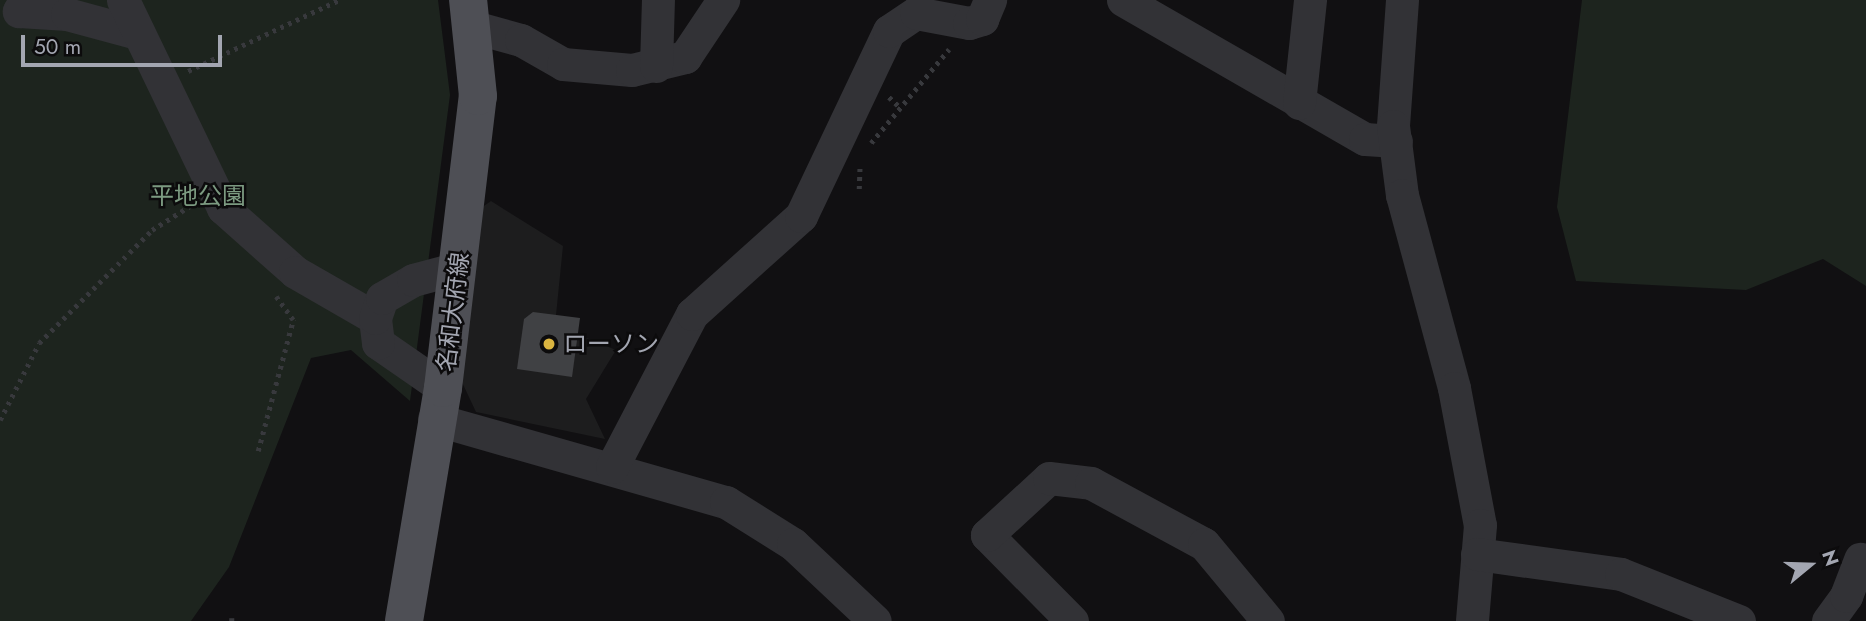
<!DOCTYPE html>
<html>
<head>
<meta charset="utf-8">
<style>
	body { margin:0 }
	#map { position:relative; width:1866px; height:621px; overflow:hidden; background:#111012; font-family:Jost,"Noto Sans JP",sans-serif }
	div>[style] { position:absolute }
	[style*='--x'] { left:calc(var(--x)*1px); top:calc(var(--y)*1px); width:calc(var(--w)*1px); rotate:calc(var(--a)*1deg) }
	.built>* { inset:0; background:#1d1d1e }
	.green>* { inset:0; background:#1d241e }
	.building>* { inset:0; background:#404144 }
	.path>* { height:4.5px; margin-top:-2.25px; transform-origin:0; background:repeating-linear-gradient(90deg,#38393d 0 3.5px,transparent 0 8.5px) }
	.minor>* { height:33px; margin:-16.5px; padding:0 16.5px; transform-origin:16.5px; border-radius:16.5px; background:#323236 }
	.major>* { height:38px; margin:-19px; padding:0 19px; transform-origin:19px; border-radius:19px; background:#4e4f55 }
	.dots>* { width:19px; height:19px; translate:-50% -50%; box-sizing:border-box; border:4px solid #0c0b0c; border-radius:50% }
	span { translate:-50% -50%; white-space:nowrap; text-align:center; line-height:1.15; -webkit-text-stroke:5px #0c0b0c; paint-order:stroke }
	.park-label { font-size:24px; color:#7c9a81 }
	.street-label { font-size:24px; color:#a3a6b1 }
	.poi-label { font-size:24px; color:#a3a6b1 }
	.left { translate:0 -50%; text-align:left }
	.north { position:absolute; left:1775px; top:530px; width:70px; height:70px; -webkit-text-stroke:5px #0c0b0c; paint-order:stroke; rotate:71deg; font-size:19px; font-weight:700; line-height:28px; text-align:center; color:#a3a6b1 }
	.north::after { content:''; display:block; margin:auto; width:24px; height:32px; background:#a3a6b1; clip-path:polygon(50% 0,100% 100%,50% 72%,0 100%) }
	.scale { position:absolute; left:21px; top:35px; width:201px; height:32px; box-sizing:border-box; border:4px solid #a3a6b1; border-top:0; padding-left:9px; font-size:21px; line-height:24px; white-space:nowrap; color:#a3a6b1; -webkit-text-stroke:5px #0c0b0c; paint-order:stroke }
</style>
</head>
<body>
<div id="map">
	<div class="built">
		<div style="clip-path:polygon(491px 201px,563px 246px,555px 325px,616px 350px,586px 399px,605px 439px,476px 412px,460px 378px,481px 208px)"></div>
	</div>
	<div class="green">
		<div style="clip-path:polygon(0 0,438px 0,450px 95px,410px 401px,351px 350px,311px 358px,229px 567px,191px 621px,0 621px)"></div>
		<div style="clip-path:polygon(1582px 0,1866px 0,1866px 286px,1823px 259px,1746px 290px,1576px 281px,1557px 207px)"></div>
	</div>
	<div class="building">
		<div style="clip-path:polygon(533px 312px,580px 318px,572px 377px,517px 369px,524px 319px)"></div>
	</div>
	<div class="path">
		<div style="--x:188;--y:71;--w:167;--a:-25.2"></div>
		<div style="--x:889;--y:97;--w:16;--a:43"></div>
		<div style="--x:871;--y:143;--w:122;--a:-50.3"></div>
		<div style="--x:859;--y:189;--w:23;--a:-88"></div>
		<div style="--x:0;--y:420;--w:86;--a:-63.1"></div>
		<div style="--x:39;--y:343;--w:160;--a:-45"></div>
		<div style="--x:152;--y:230;--w:45;--a:-32.3"></div>
		<div style="--x:258;--y:451;--w:136;--a:-75"></div>
		<div style="--x:293;--y:320;--w:29;--a:-126"></div>
		<div style="--x:232;--y:618;--w:3;--a:90"></div>
	</div>
	<div class="minor">
		<div style="--x:25;--y:0;--w:13;--a:119"></div>
		<div style="--x:19;--y:11;--w:48;--a:3.6"></div>
		<div style="--x:67;--y:14;--w:73;--a:15.2"></div>
		<div style="--x:123;--y:0;--w:231;--a:64.3"></div>
		<div style="--x:223;--y:208;--w:96;--a:41.6"></div>
		<div style="--x:295;--y:272;--w:92;--a:29.9"></div>
		<div style="--x:1123;--y:0;--w:279;--a:29.9"></div>
		<div style="--x:1365;--y:139;--w:31;--a:4"></div>
		<div style="--x:1402;--y:0;--w:126;--a:94.1"></div>
		<div style="--x:1393;--y:126;--w:70;--a:82.6"></div>
		<div style="--x:1402;--y:195;--w:200;--a:74.9"></div>
		<div style="--x:1454;--y:388;--w:139;--a:79.3"></div>
		<div style="--x:1480;--y:525;--w:96;--a:94.8"></div>
		<div style="--x:470;--y:26;--w:53;--a:15.4"></div>
		<div style="--x:521;--y:40;--w:48;--a:29.7"></div>
		<div style="--x:563;--y:64;--w:69;--a:5"></div>
		<div style="--x:632;--y:70;--w:55;--a:-13.8"></div>
		<div style="--x:685;--y:57;--w:69;--a:-56.3"></div>
		<div style="--x:656;--y:66;--w:66;--a:-88.3"></div>
		<div style="--x:1299;--y:103;--w:104;--a:-83.9"></div>
		<div style="--x:443;--y:388;--w:79;--a:-145.3"></div>
		<div style="--x:378;--y:343;--w:25;--a:-97"></div>
		<div style="--x:375;--y:318;--w:21;--a:-71"></div>
		<div style="--x:382;--y:298;--w:36;--a:-30"></div>
		<div style="--x:413;--y:280;--w:47;--a:-14.9"></div>
		<div style="--x:434;--y:419;--w:304;--a:15.9"></div>
		<div style="--x:726;--y:502;--w:79;--a:32.1"></div>
		<div style="--x:793;--y:544;--w:112;--a:43.2"></div>
		<div style="--x:612;--y:467;--w:173;--a:-62.4"></div>
		<div style="--x:692;--y:314;--w:147;--a:-42"></div>
		<div style="--x:801;--y:216;--w:205;--a:-64.6"></div>
		<div style="--x:889;--y:31;--w:32;--a:-34"></div>
		<div style="--x:916;--y:13;--w:54;--a:10.7"></div>
		<div style="--x:969;--y:23;--w:14;--a:-17"></div>
		<div style="--x:982;--y:19;--w:21;--a:-67"></div>
		<div style="--x:1477;--y:554;--w:145;--a:7.9"></div>
		<div style="--x:1621;--y:574;--w:127;--a:21.7"></div>
		<div style="--x:1072;--y:621;--w:121;--a:-134.7"></div>
		<div style="--x:987;--y:535;--w:84;--a:-42.6"></div>
		<div style="--x:1049;--y:478;--w:42;--a:6.8"></div>
		<div style="--x:1091;--y:483;--w:128;--a:28.4"></div>
		<div style="--x:1204;--y:544;--w:100;--a:50.3"></div>
		<div style="--x:1828;--y:621;--w:31;--a:-54"></div>
		<div style="--x:1846;--y:596;--w:40;--a:-69"></div>
	</div>
	<div class="major">
		<div style="--x:404;--y:621;--w:236;--a:-80.5"></div>
		<div style="--x:443;--y:388;--w:294;--a:-83.2"></div>
		<div style="--x:478;--y:96;--w:97;--a:-95.9"></div>
	</div>
	<div class="dots">
		<div style="left:549px;top:344px;background:#dab440"></div>
	</div>
	<div class="park-label">
		<span style="left:198px;top:196px">平地公園</span>
	</div>
	<div class="street-label">
		<span style="left:453px;top:312px;rotate:-83deg">名和大府線</span>
	</div>
	<div class="poi-label">
		<span class="left" style="left:563px;top:344px">ローソン</span>
	</div>
	<div class="north">N</div>
	<div class="scale">50 m</div>
</div>
</body>
</html>
